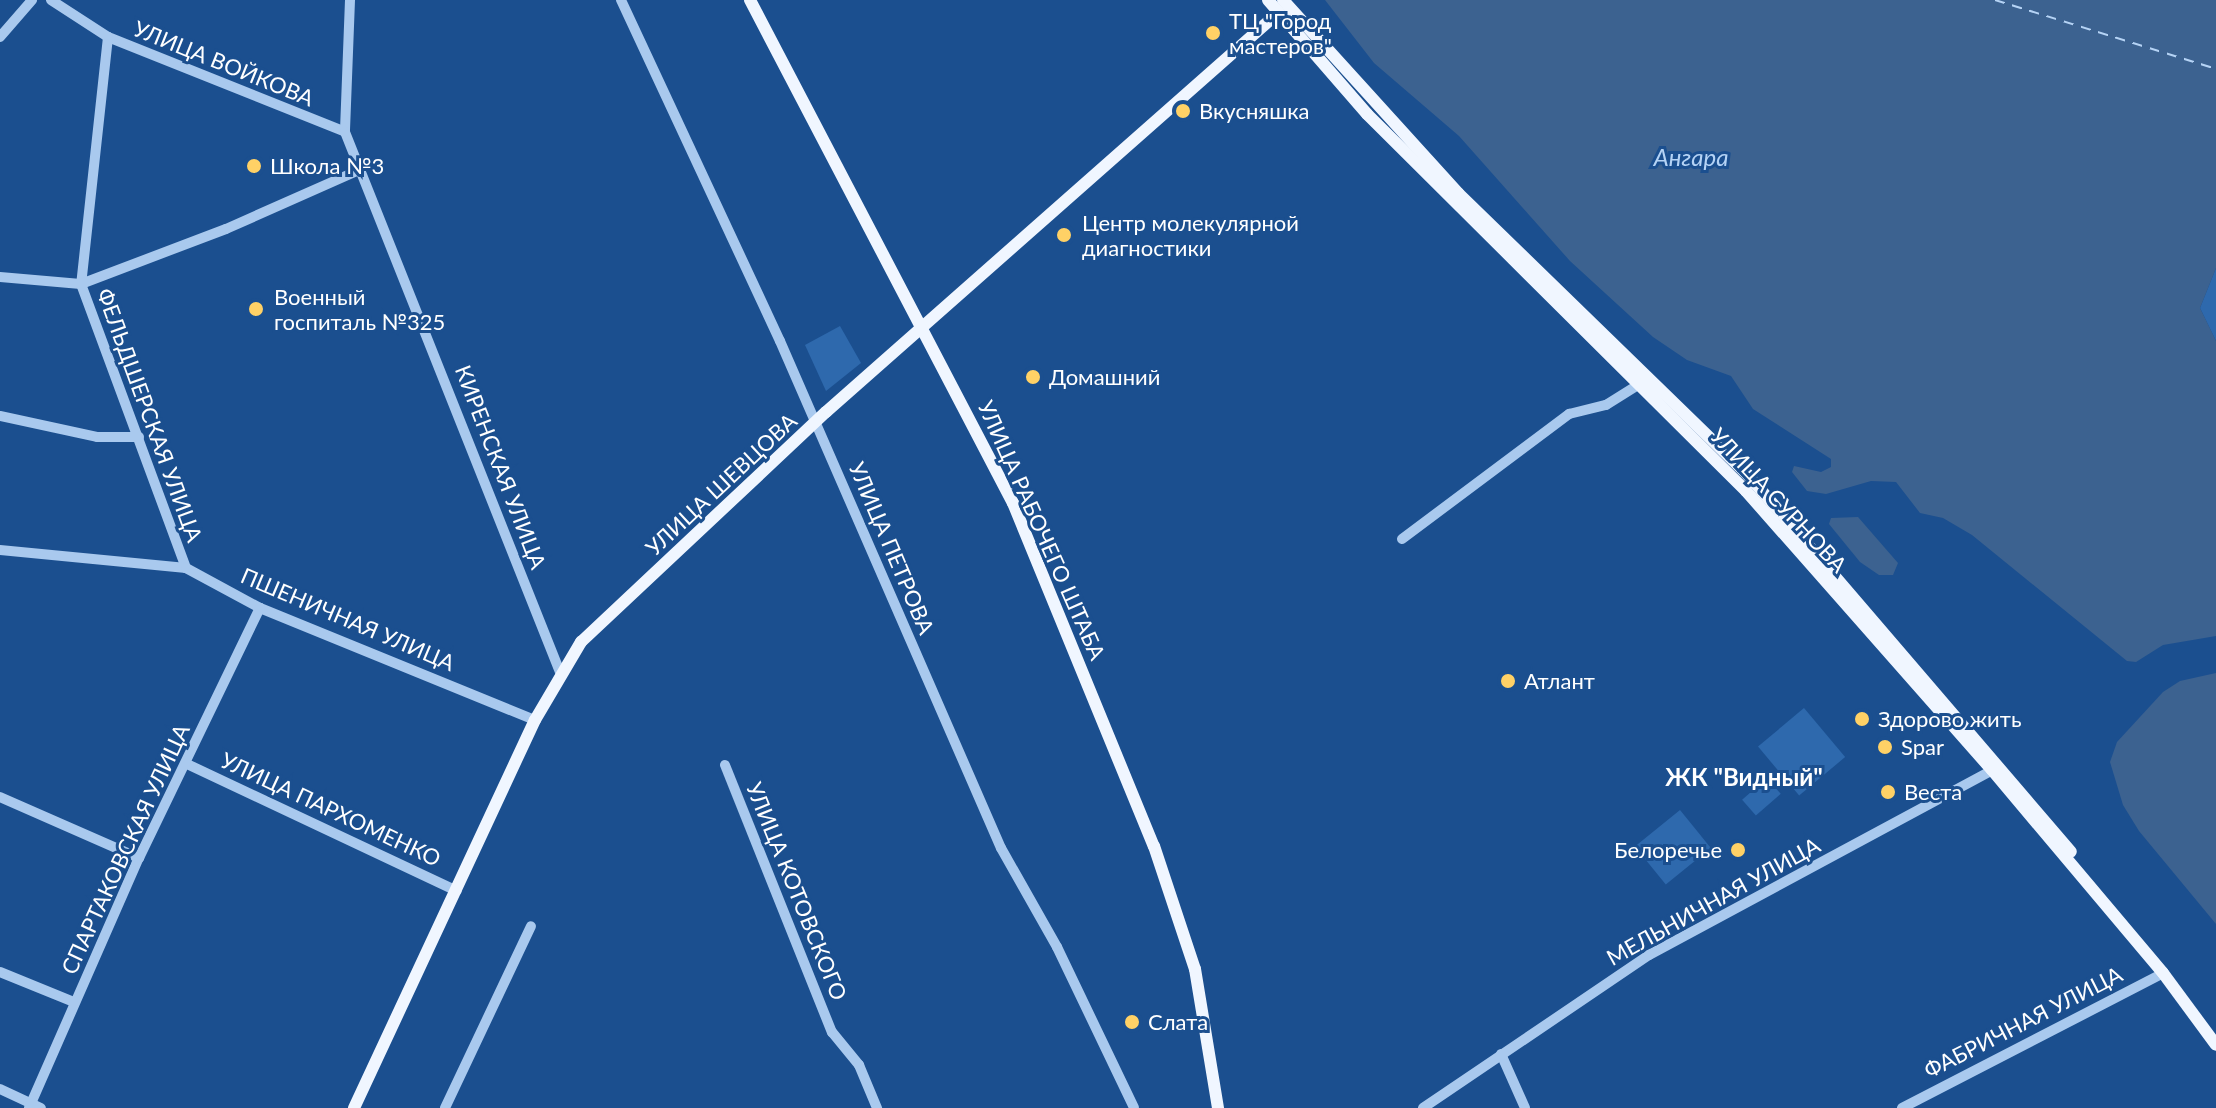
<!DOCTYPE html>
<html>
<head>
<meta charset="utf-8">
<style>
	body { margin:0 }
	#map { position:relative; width:2216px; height:1108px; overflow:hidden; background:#1b4f8f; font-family:Lato,sans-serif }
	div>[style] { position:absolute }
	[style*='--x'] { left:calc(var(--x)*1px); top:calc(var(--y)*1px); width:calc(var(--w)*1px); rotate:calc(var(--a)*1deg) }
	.green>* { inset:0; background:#2e69ad; transform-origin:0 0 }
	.water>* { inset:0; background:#3c6290 }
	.ferry>* { height:2px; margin-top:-1px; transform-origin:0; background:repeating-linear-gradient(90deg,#b5d3f5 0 10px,transparent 0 18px) }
	.minor>* { height:10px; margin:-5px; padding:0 5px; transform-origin:5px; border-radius:5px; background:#a9c9ee }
	.major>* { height:12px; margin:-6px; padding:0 6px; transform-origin:6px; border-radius:6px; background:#f0f6ff }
	.dots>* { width:22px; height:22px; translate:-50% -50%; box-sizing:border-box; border:4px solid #1b4f8f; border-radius:50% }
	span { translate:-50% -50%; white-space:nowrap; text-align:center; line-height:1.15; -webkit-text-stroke:6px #1b4f8f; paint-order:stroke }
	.poi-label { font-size:22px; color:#fff }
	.left { translate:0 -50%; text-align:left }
	.right { translate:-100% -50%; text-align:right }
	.street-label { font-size:22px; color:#fff }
	.water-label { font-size:24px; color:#b5d3f5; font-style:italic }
	.neighbourhood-label { font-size:24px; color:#fff; font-weight:700 }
</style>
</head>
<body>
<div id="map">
	<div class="green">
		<div style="clip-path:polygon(2216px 268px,2216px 341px,2200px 308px)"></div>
		<div style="clip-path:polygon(840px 326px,861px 363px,826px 391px,805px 345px)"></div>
		<div style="left:1804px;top:708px;width:64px;height:60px;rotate:50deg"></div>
		<div style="left:1767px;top:778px;width:21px;height:33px;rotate:49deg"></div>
		<div style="left:1680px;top:810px;width:49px;height:58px;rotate:51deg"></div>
	</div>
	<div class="water">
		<div style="clip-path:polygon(1325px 0,2216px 0,2216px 268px,2200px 308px,2216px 341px,2216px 636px,2163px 645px,2136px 662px,2127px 661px,1972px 535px,1943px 518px,1920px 513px,1896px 482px,1871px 481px,1826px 494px,1807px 491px,1792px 472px,1794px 466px,1821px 472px,1831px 467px,1831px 459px,1753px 409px,1731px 376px,1687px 360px,1653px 337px,1570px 261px,1459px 136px,1374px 63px)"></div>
		<div style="clip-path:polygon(1858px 517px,1898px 563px,1893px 575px,1879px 575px,1860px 562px,1829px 524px,1831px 518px)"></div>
		<div style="clip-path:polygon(2216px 673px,2216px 924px,2139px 831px,2123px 805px,2110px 762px,2117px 742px,2163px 692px,2180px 681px)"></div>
	</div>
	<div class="ferry">
		<div style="--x:1995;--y:0;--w:232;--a:17.3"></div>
	</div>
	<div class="minor">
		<div style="--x:51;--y:0;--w:68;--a:33"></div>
		<div style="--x:108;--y:37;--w:255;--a:21.8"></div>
		<div style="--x:350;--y:0;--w:132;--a:92.2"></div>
		<div style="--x:345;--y:132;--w:581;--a:68.29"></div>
		<div style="--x:621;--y:0;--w:376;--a:65"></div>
		<div style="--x:780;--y:341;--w:553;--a:66.45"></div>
		<div style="--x:1001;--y:848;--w:114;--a:60.5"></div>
		<div style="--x:1057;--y:947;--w:178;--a:64.4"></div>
		<div style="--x:0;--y:37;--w:49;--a:-49.1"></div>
		<div style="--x:108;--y:37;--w:248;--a:96.2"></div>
		<div style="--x:81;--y:284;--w:303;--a:69.7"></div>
		<div style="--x:0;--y:277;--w:81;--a:4.9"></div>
		<div style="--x:81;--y:284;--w:155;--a:-20.8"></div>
		<div style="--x:226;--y:229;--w:145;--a:-23.9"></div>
		<div style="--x:0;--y:416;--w:99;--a:12.2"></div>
		<div style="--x:97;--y:437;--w:42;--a:0"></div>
		<div style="--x:1402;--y:539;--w:209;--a:-36.8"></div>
		<div style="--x:1569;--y:414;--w:38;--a:-14"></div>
		<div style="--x:1606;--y:405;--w:40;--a:-32"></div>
		<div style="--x:0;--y:550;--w:187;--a:5.5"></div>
		<div style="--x:186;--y:568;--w:84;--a:28.4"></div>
		<div style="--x:260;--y:608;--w:297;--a:22.2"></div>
		<div style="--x:187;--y:764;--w:298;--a:25.2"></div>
		<div style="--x:725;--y:765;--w:288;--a:68.2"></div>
		<div style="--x:832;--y:1032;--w:43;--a:50.7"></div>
		<div style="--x:859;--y:1065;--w:47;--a:67.3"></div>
		<div style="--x:0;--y:797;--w:152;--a:23.7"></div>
		<div style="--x:0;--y:972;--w:80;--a:22.1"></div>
		<div style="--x:1501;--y:1054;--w:59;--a:66"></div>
		<div style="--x:0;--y:1089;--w:45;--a:24.9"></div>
		<div style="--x:29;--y:1108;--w:273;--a:-66.3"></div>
		<div style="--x:139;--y:858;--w:278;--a:-64.2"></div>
		<div style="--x:445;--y:1108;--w:201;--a:-64.7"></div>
		<div style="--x:1423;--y:1108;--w:273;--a:-34.1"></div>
		<div style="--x:1649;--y:955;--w:390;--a:-28.3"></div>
		<div style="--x:1902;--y:1108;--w:294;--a:-27.3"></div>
	</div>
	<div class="major">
		<div style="--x:750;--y:0;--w:568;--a:62.4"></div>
		<div style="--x:1013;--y:503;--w:371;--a:67.7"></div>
		<div style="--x:1154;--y:846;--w:130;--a:71.6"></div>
		<div style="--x:1195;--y:969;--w:141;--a:80.6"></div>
		<div style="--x:1268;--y:0;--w:151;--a:49"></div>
		<div style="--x:1367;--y:114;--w:535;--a:44.85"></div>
		<div style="--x:1746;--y:491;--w:372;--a:48.6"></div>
		<div style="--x:1992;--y:770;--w:265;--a:49.9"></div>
		<div style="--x:2163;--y:973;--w:89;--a:53.6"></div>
		<div style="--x:1283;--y:0;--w:261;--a:47.8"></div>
		<div style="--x:1458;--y:193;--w:405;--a:44.2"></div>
		<div style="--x:1748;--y:475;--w:496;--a:49.4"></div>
		<div style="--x:354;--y:1108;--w:428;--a:-65"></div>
		<div style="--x:535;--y:720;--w:91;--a:-59.5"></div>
		<div style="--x:581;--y:642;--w:336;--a:-43.2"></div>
		<div style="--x:826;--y:412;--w:603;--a:-41.44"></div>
	</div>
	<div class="dots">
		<div style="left:1213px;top:33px;background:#ffd166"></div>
		<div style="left:1183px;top:111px;background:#ffd166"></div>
		<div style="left:254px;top:166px;background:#ffd166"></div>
		<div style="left:1064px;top:235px;background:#ffd166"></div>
		<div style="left:256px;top:309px;background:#ffd166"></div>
		<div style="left:1033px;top:377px;background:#ffd166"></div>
		<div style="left:1508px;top:681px;background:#ffd166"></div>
		<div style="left:1862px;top:719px;background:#ffd166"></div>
		<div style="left:1885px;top:747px;background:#ffd166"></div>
		<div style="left:1888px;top:792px;background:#ffd166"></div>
		<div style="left:1738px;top:850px;background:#ffd166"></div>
		<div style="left:1132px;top:1022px;background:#ffd166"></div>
	</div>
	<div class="poi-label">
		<span class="left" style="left:1229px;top:33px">ТЦ "Город<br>мастеров"</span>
		<span class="left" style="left:1199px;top:111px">Вкусняшка</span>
		<span class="left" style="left:270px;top:166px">Школа №3</span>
		<span class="left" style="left:1082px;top:235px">Центр молекулярной<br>диагностики</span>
		<span class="left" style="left:274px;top:309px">Военный<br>госпиталь №325</span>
		<span class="left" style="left:1049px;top:377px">Домашний</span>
		<span class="left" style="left:1524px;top:681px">Атлант</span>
		<span class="left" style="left:1878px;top:719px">Здорово жить</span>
		<span class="left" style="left:1901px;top:747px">Spar</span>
		<span class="left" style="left:1904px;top:792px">Веста</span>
		<span class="right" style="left:1722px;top:850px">Белоречье</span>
		<span class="left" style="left:1148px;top:1022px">Слата</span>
	</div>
	<div class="street-label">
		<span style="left:224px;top:63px;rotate:22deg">УЛИЦА ВОЙКОВА</span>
		<span style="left:150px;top:415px;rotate:70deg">ФЕЛЬДШЕРСКАЯ УЛИЦА</span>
		<span style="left:501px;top:467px;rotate:69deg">КИРЕНСКАЯ УЛИЦА</span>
		<span style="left:721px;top:484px;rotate:-43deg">УЛИЦА ШЕВЦОВА</span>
		<span style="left:1779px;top:500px;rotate:47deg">УЛИЦА СУРНОВА</span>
		<span style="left:1042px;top:530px;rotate:66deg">УЛИЦА РАБОЧЕГО ШТАБА</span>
		<span style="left:892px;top:548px;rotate:67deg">УЛИЦА ПЕТРОВА</span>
		<span style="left:348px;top:619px;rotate:23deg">ПШЕНИЧНАЯ УЛИЦА</span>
		<span style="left:331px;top:809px;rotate:25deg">УЛИЦА ПАРХОМЕНКО</span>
		<span style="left:125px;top:849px;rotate:-65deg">СПАРТАКОВСКАЯ УЛИЦА</span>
		<span style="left:797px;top:891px;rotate:68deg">УЛИЦА КОТОВСКОГО</span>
		<span style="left:1713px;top:901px;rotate:-29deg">МЕЛЬНИЧНАЯ УЛИЦА</span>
		<span style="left:2023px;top:1022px;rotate:-27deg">ФАБРИЧНАЯ УЛИЦА</span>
	</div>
	<div class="water-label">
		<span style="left:1691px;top:157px">Ангара</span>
	</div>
	<div class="neighbourhood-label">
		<span style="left:1744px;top:777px">ЖК "Видный"</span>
	</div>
</div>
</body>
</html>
